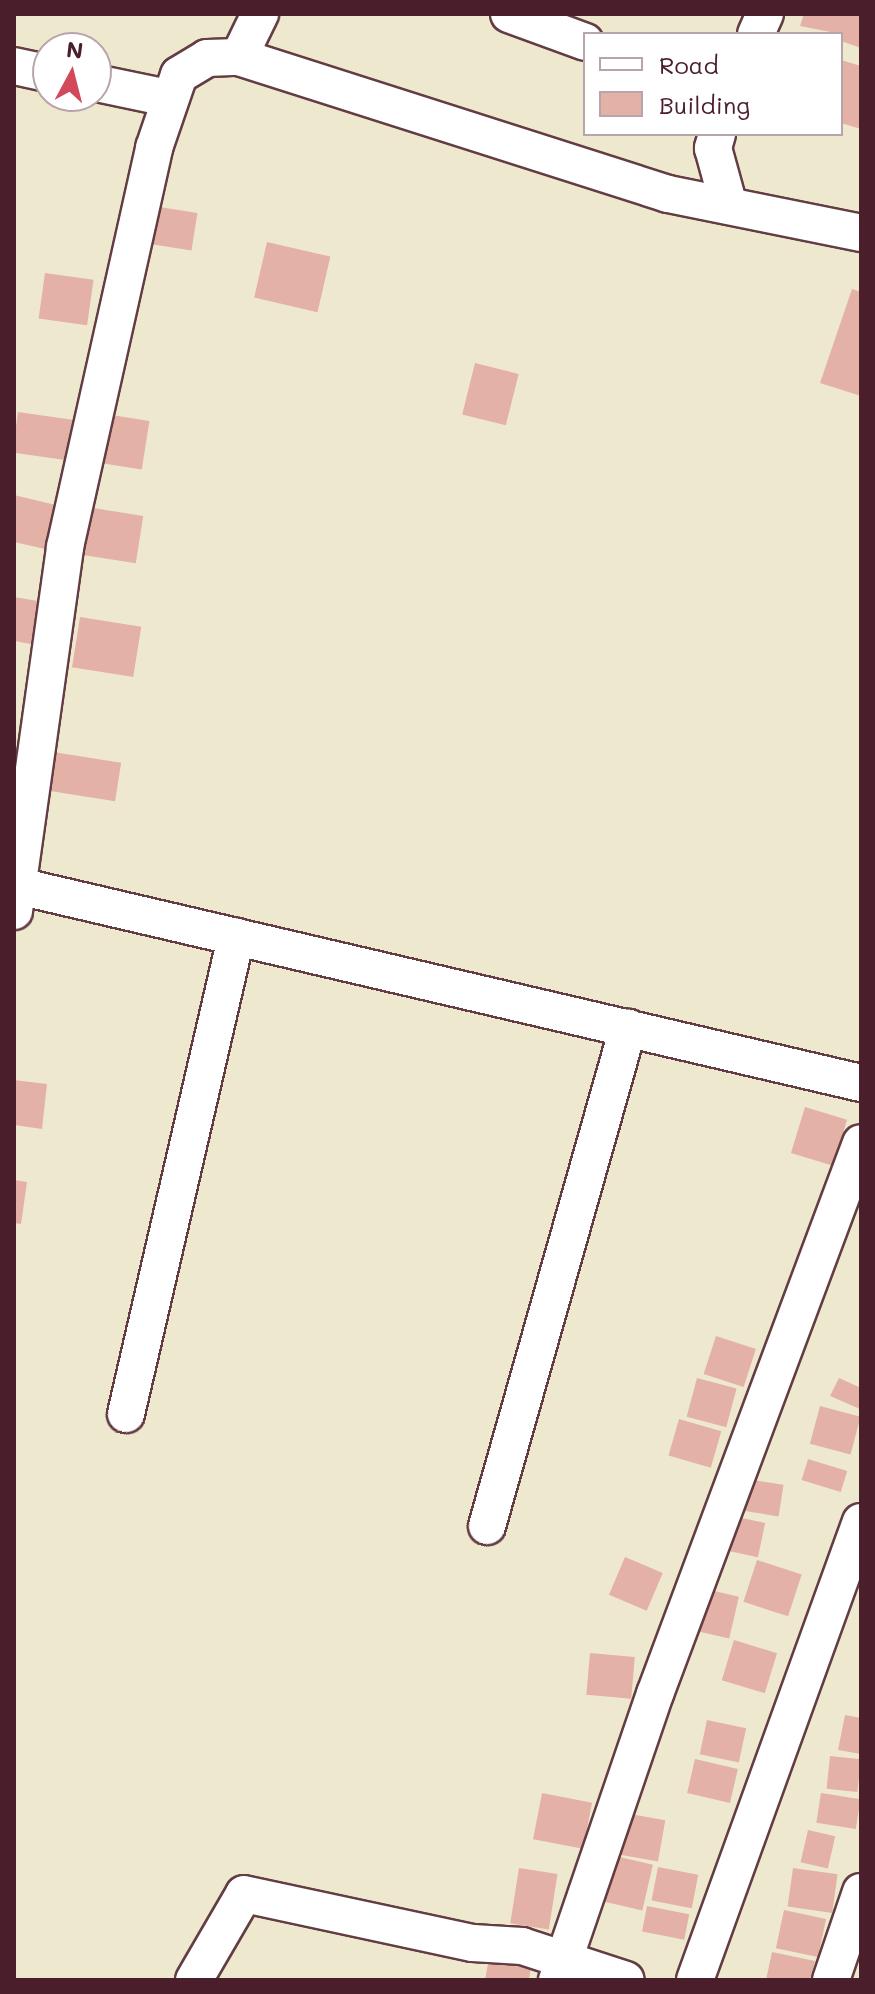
<!DOCTYPE html>
<html>
<head>
<meta charset="utf-8">
<style>
	body { margin:0 }
	#map { position:relative; width:875px; height:1994px; overflow:hidden; background:#eee9ce; font-family:Mali,sans-serif }
	div>[style] { position:absolute }
	[style*='--x'] { left:calc(var(--x)*1px); top:calc(var(--y)*1px); width:calc(var(--w)*1px); rotate:calc(var(--a)*1deg) }
	.building>* { inset:0; background:#e4b1a6; transform-origin:0 0 }
	.roads { filter:drop-shadow(2px 0 #633d43) drop-shadow(-2px 0 #633d43) drop-shadow(0 2px #633d43) drop-shadow(0 -2px #633d43) }
	.street>* { height:36px; margin:-18px; padding:0 18px; transform-origin:18px; border-radius:18px; background:#fff }
	span { translate:-50% -50%; white-space:nowrap; text-align:center; line-height:1.15; -webkit-text-stroke:7px #fff; paint-order:stroke }
	.frame { position:absolute; inset:0; border:16px solid #4a1f2b; pointer-events:none }
	.legend { position:absolute; left:583px; top:32px; width:260px; height:104px; box-sizing:border-box; background:#fff; border:2px solid #b7a5aa; margin:0; padding:10px 14px; list-style:none; font-size:24px; color:#4a1f2b }
	.legend li { display:flex; align-items:center; gap:16px; height:40px }
	.legend b { width:40px; border:2px solid #b7a5aa }
	.north { position:absolute; left:32px; top:32px; width:80px; height:80px; box-sizing:border-box; background:#fff; border:2px solid #b7a5aa; border-radius:50%; rotate:7deg; font-size:22px; font-weight:700; line-height:32px; text-align:center; color:#4a1f2b }
	.north::after { content:''; display:block; margin:auto; width:28px; height:36px; background:#d1495b; clip-path:polygon(50% 0,100% 100%,50% 72%,0 100%) }
</style>
</head>
<body>
<div id="map">
	<div class="building">
		<div style="clip-path:polygon(804px 14px,861px 14px,861px 48px,841px 41px,841px 34px,800px 26px)"></div>
		<div style="clip-path:polygon(841px 60px,861px 66px,861px 129px,841px 123px)"></div>
		<div style="left:153px;top:206px;width:45px;height:38px;rotate:9deg"></div>
		<div style="left:267px;top:242px;width:65px;height:57px;rotate:13deg"></div>
		<div style="left:45px;top:273px;width:49px;height:46px;rotate:8deg"></div>
		<div style="clip-path:polygon(852px 289px,861px 292px,861px 396px,820px 383px)"></div>
		<div style="left:475px;top:363px;width:45px;height:53px;rotate:14deg"></div>
		<div style="left:18px;top:412px;width:64px;height:41px;rotate:8deg"></div>
		<div style="left:105px;top:414px;width:45px;height:49px;rotate:9deg"></div>
		<div style="clip-path:polygon(14px 495px,64px 507px,54px 551px,14px 542px)"></div>
		<div style="left:87px;top:507px;width:57px;height:48px;rotate:9deg"></div>
		<div style="clip-path:polygon(14px 597px,38px 601px,31px 644px,14px 641px)"></div>
		<div style="left:80px;top:617px;width:62px;height:51px;rotate:9deg"></div>
		<div style="left:53px;top:752px;width:69px;height:39px;rotate:9deg"></div>
		<div style="clip-path:polygon(14px 1080px,47px 1084px,42px 1129px,14px 1125px)"></div>
		<div style="left:805px;top:1107px;width:44px;height:48px;rotate:17deg"></div>
		<div style="clip-path:polygon(14px 1180px,27px 1182px,21px 1224px,14px 1223px)"></div>
		<div style="left:716px;top:1336px;width:42px;height:40px;rotate:18deg"></div>
		<div style="left:697px;top:1378px;width:41px;height:40px;rotate:15deg"></div>
		<div style="clip-path:polygon(839px 1378px,861px 1388px,860px 1409px,830px 1396px)"></div>
		<div style="left:820px;top:1406px;width:42px;height:39px;rotate:15deg"></div>
		<div style="left:679px;top:1419px;width:44px;height:38px;rotate:16deg"></div>
		<div style="left:808px;top:1459px;width:41px;height:22px;rotate:17deg"></div>
		<div style="left:747px;top:1479px;width:37px;height:32px;rotate:9deg"></div>
		<div style="left:728px;top:1515px;width:38px;height:35px;rotate:12deg"></div>
		<div style="left:625px;top:1557px;width:41px;height:41px;rotate:23deg"></div>
		<div style="left:757px;top:1560px;width:47px;height:44px;rotate:18deg"></div>
		<div style="left:697px;top:1587px;width:43px;height:43px;rotate:13deg"></div>
		<div style="left:734px;top:1640px;width:45px;height:42px;rotate:17deg"></div>
		<div style="left:590px;top:1653px;width:45px;height:42px;rotate:5deg"></div>
		<div style="clip-path:polygon(845px 1715px,861px 1718px,861px 1754px,838px 1750px)"></div>
		<div style="left:707px;top:1720px;width:40px;height:35px;rotate:12deg"></div>
		<div style="left:830px;top:1756px;width:31px;height:33px;rotate:6deg"></div>
		<div style="left:695px;top:1759px;width:44px;height:35px;rotate:13deg"></div>
		<div style="left:542px;top:1793px;width:51px;height:47px;rotate:11deg"></div>
		<div style="left:821px;top:1793px;width:40px;height:30px;rotate:9deg"></div>
		<div style="left:619px;top:1812px;width:47px;height:42px;rotate:10deg"></div>
		<div style="left:808px;top:1830px;width:28px;height:33px;rotate:13deg"></div>
		<div style="left:611px;top:1855px;width:43px;height:47px;rotate:13deg"></div>
		<div style="left:658px;top:1867px;width:41px;height:34px;rotate:11deg"></div>
		<div style="left:519px;top:1868px;width:39px;height:56px;rotate:9deg"></div>
		<div style="left:793px;top:1868px;width:45px;height:39px;rotate:8deg"></div>
		<div style="left:647px;top:1906px;width:43px;height:26px;rotate:11deg"></div>
		<div style="left:784px;top:1910px;width:43px;height:39px;rotate:12deg"></div>
		<div style="clip-path:polygon(772px 1952px,815px 1961px,810px 1980px,766px 1980px)"></div>
		<div style="clip-path:polygon(489px 1958px,531px 1965px,529px 1980px,485px 1980px)"></div>
	</div>
	<div class="roads">
		<div class="street">
			<div style="--x:509;--y:14;--w:81;--a:20.2"></div>
			<div style="--x:756;--y:34;--w:22;--a:-66"></div>
			<div style="--x:239;--y:57;--w:48;--a:-64"></div>
			<div style="--x:14;--y:66;--w:35;--a:12"></div>
			<div style="--x:96;--y:83;--w:74;--a:11.8"></div>
			<div style="--x:717;--y:134;--w:15;--a:106"></div>
			<div style="--x:713;--y:148;--w:60;--a:74.6"></div>
			<div style="--x:14;--y:885;--w:870;--a:13.16"></div>
			<div style="--x:14;--y:911;--w:368;--a:-82"></div>
			<div style="--x:65;--y:547;--w:409;--a:-77.4"></div>
			<div style="--x:154;--y:148;--w:77;--a:-71.1"></div>
			<div style="--x:179;--y:75;--w:33;--a:-31"></div>
			<div style="--x:207;--y:58;--w:32;--a:-2"></div>
			<div style="--x:239;--y:57;--w:450;--a:17.7"></div>
			<div style="--x:668;--y:194;--w:197;--a:11.4"></div>
			<div style="--x:126;--y:1414;--w:490;--a:-77"></div>
			<div style="--x:487;--y:1526;--w:518;--a:-74.19"></div>
			<div style="--x:194;--y:1980;--w:99;--a:-59.8"></div>
			<div style="--x:244;--y:1894;--w:234;--a:12.1"></div>
			<div style="--x:473;--y:1943;--w:49;--a:3.5"></div>
			<div style="--x:522;--y:1946;--w:109;--a:18.1"></div>
			<div style="--x:557;--y:1980;--w:302;--a:-71.1"></div>
			<div style="--x:655;--y:1694;--w:588;--a:-69.5"></div>
			<div style="--x:695;--y:1980;--w:487;--a:-70.1"></div>
			<div style="--x:831;--y:1980;--w:93;--a:-71.2"></div>
		</div>
	</div>
	<div class="frame"></div>
	<ul class="legend">
	<li><b style="height:10px;background:#fff"></b>Road</li>
	<li><b style="height:22px;background:#e4b1a6"></b>Building</li>
	</ul>
	<div class="north">N</div>
</div>
</body>
</html>
